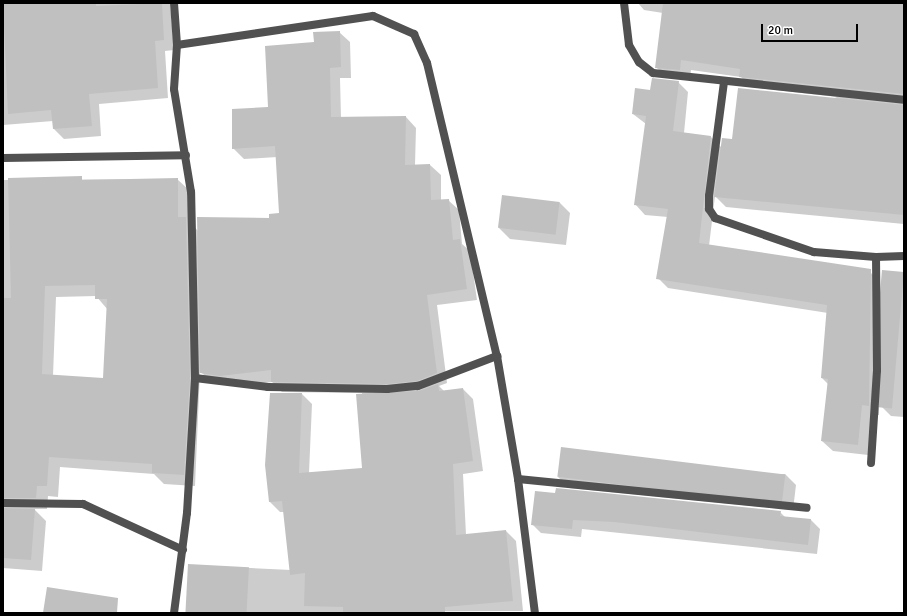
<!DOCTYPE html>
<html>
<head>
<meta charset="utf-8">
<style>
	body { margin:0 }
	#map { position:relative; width:907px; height:616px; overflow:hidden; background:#fff; font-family:Signika,sans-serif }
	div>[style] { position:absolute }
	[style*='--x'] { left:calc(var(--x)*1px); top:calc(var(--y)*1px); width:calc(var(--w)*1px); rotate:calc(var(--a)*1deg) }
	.shadow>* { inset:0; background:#0003 }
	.building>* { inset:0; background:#c0c0c0; transform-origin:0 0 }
	.service>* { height:8px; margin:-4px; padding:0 4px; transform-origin:4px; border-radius:4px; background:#515151 }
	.minor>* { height:8px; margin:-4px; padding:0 4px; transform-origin:4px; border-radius:4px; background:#515151 }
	span { translate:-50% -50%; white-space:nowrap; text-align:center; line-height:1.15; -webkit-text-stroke:3px #fff; paint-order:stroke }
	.frame { position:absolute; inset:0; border:4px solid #000; pointer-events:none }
	.scale { position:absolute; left:761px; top:24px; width:97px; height:18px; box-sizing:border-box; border:2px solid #000; border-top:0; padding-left:5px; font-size:12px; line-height:14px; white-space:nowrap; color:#000; -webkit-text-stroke:3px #fff; paint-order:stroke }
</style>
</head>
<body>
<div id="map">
	<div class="shadow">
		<div style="clip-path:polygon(3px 3px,170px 3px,174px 50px,165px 51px,168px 98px,99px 104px,101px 136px,64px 139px,54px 129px,53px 121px,3px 125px)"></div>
		<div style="clip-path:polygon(638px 3px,904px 3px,904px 224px,726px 207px,715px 196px,709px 246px,868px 270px,878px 280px,879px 415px,872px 415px,868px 455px,833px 451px,822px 441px,828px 384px,822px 378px,828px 313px,668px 288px,658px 278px,668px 217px,645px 215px,635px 204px,646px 124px,633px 114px,651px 91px,678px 82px,688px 92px,684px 133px,711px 137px,722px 148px,837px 97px,750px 87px,741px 77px,691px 70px,690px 80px,667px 78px,656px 67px,663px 13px,644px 10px)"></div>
		<div style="clip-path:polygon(evenodd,339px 32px,350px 42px,351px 78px,340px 78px,341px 118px,406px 117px,416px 128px,415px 165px,430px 165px,441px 175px,441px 200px,448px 200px,459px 210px,462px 244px,470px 251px,477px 300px,437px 305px,447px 383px,439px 386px,444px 391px,463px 389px,473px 399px,483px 471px,463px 474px,466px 535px,506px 531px,516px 541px,523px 611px,186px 613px,189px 565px,291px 570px,284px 512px,280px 512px,270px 502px,302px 394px,312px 404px,309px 473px,363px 469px,362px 393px,282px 392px,272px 382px,231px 386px,212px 383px,200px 371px,195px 486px,164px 484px,154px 474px,60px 467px,58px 497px,48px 496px,47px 509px,34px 509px,46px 521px,42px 571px,3px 568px,3px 180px,177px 179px,189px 190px,189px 221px,198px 231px,270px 219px,280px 214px,277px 157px,244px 159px,233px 148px,269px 107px,315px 43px,339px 32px,96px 296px,108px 310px,104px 379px,53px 376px,56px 297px,96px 296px)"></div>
		<div style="clip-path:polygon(559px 202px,570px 213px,566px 245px,510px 239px,499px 228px)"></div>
		<div style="clip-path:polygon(904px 273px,904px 417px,891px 416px,881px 406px)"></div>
		<div style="clip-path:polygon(785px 474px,796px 485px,793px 510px,569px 488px,558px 477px)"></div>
		<div style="clip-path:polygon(536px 492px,780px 512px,786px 518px,811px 520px,820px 529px,817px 554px,582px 529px,581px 537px,541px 533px,532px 524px)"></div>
	</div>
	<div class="building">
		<div style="clip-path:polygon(3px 3px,96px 3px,96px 6px,162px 3px,164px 40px,155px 41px,158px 88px,89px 94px,92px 126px,53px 129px,51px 110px,8px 114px)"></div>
		<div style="clip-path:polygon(663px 3px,904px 3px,904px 94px,739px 77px,740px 69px,681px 60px,680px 70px,655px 68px)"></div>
		<div style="clip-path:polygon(340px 31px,341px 67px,330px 68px,331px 117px,406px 116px,405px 165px,430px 164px,431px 200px,449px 199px,453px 240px,460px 239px,467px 289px,427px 295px,437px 373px,417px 381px,387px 384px,271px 382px,271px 370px,220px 376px,200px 373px,197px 217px,269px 218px,269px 214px,279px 213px,275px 146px,232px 149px,232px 109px,268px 107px,265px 46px,314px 42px,313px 32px)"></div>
		<div style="clip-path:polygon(652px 78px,679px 81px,673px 131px,711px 136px,699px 243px,871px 269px,869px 406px,862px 405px,858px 445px,821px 441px,828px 379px,821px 378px,827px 305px,656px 279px,668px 209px,634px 205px,646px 116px,632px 114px,635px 88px,650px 90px)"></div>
		<div style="clip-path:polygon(738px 88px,904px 105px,904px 215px,714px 197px,722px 138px,732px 139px)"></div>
		<div style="clip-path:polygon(evenodd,82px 176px,82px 180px,178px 178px,178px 217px,186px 217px,190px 378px,184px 475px,152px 473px,152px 464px,49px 457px,47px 486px,37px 486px,36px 498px,3px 498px,3px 298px,11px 298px,8px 178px,82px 176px,95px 285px,95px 299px,107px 299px,103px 378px,42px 374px,45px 286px,95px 285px)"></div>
		<div style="left:502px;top:195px;width:58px;height:33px;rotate:7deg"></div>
		<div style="left:882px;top:270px;width:22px;height:137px;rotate:5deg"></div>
		<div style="clip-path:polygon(438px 384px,439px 391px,463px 388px,473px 461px,453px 464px,456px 535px,506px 530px,513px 601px,445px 607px,445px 613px,343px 613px,343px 607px,304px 606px,305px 573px,290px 575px,282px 501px,269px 502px,265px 465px,270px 393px,302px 393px,299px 473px,362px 468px,356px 394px,419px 391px)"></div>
		<div style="left:561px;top:447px;width:226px;height:30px;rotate:7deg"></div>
		<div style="clip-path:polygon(556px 488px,781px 511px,780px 516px,811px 519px,808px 545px,614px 522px,573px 520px,572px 529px,531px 525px,535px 491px,555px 493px)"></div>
		<div style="clip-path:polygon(3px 508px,35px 509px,31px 560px,3px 558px)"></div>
		<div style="left:188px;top:564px;width:61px;height:49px;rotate:3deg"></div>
		<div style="clip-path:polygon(47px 587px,118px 598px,117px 613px,43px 613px)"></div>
	</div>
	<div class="service">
		<div style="--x:518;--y:479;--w:290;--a:5.7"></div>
	</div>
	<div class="minor">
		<div style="--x:174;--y:3;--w:42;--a:85.9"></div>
		<div style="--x:624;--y:3;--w:42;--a:83.2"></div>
		<div style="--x:629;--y:45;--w:20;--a:60"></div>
		<div style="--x:639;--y:62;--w:18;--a:38"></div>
		<div style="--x:653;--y:73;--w:252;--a:6.1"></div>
		<div style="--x:724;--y:82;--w:115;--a:97.5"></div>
		<div style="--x:709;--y:196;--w:13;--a:90"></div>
		<div style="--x:709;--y:209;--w:11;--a:56"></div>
		<div style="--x:715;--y:218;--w:105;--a:19"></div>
		<div style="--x:814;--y:252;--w:62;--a:4.6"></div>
		<div style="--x:876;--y:257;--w:28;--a:-2"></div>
		<div style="--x:3;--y:158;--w:183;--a:-0.9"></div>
		<div style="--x:195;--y:378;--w:74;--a:7"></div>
		<div style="--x:268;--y:387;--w:119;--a:1"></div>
		<div style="--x:387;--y:389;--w:31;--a:-6"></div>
		<div style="--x:418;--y:386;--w:85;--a:-20.8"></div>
		<div style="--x:871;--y:463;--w:93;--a:-86.3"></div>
		<div style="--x:877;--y:370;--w:113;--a:-90.5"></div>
		<div style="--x:3;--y:503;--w:80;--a:0.7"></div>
		<div style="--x:83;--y:504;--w:110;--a:24.7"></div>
		<div style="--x:174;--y:613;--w:101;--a:-82.6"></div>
		<div style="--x:187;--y:513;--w:135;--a:-86.6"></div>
		<div style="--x:195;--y:378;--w:186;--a:-91.2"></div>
		<div style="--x:191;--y:192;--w:104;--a:-99.4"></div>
		<div style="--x:174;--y:89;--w:44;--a:-86.1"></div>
		<div style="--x:177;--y:45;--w:198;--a:-8.4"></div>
		<div style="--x:373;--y:16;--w:45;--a:23.7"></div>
		<div style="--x:414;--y:34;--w:32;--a:66"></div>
		<div style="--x:427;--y:63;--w:301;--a:76.6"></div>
		<div style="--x:497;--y:356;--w:125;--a:80.3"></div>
		<div style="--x:518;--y:479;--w:135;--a:82.8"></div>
	</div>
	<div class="frame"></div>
	<div class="scale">20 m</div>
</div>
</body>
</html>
